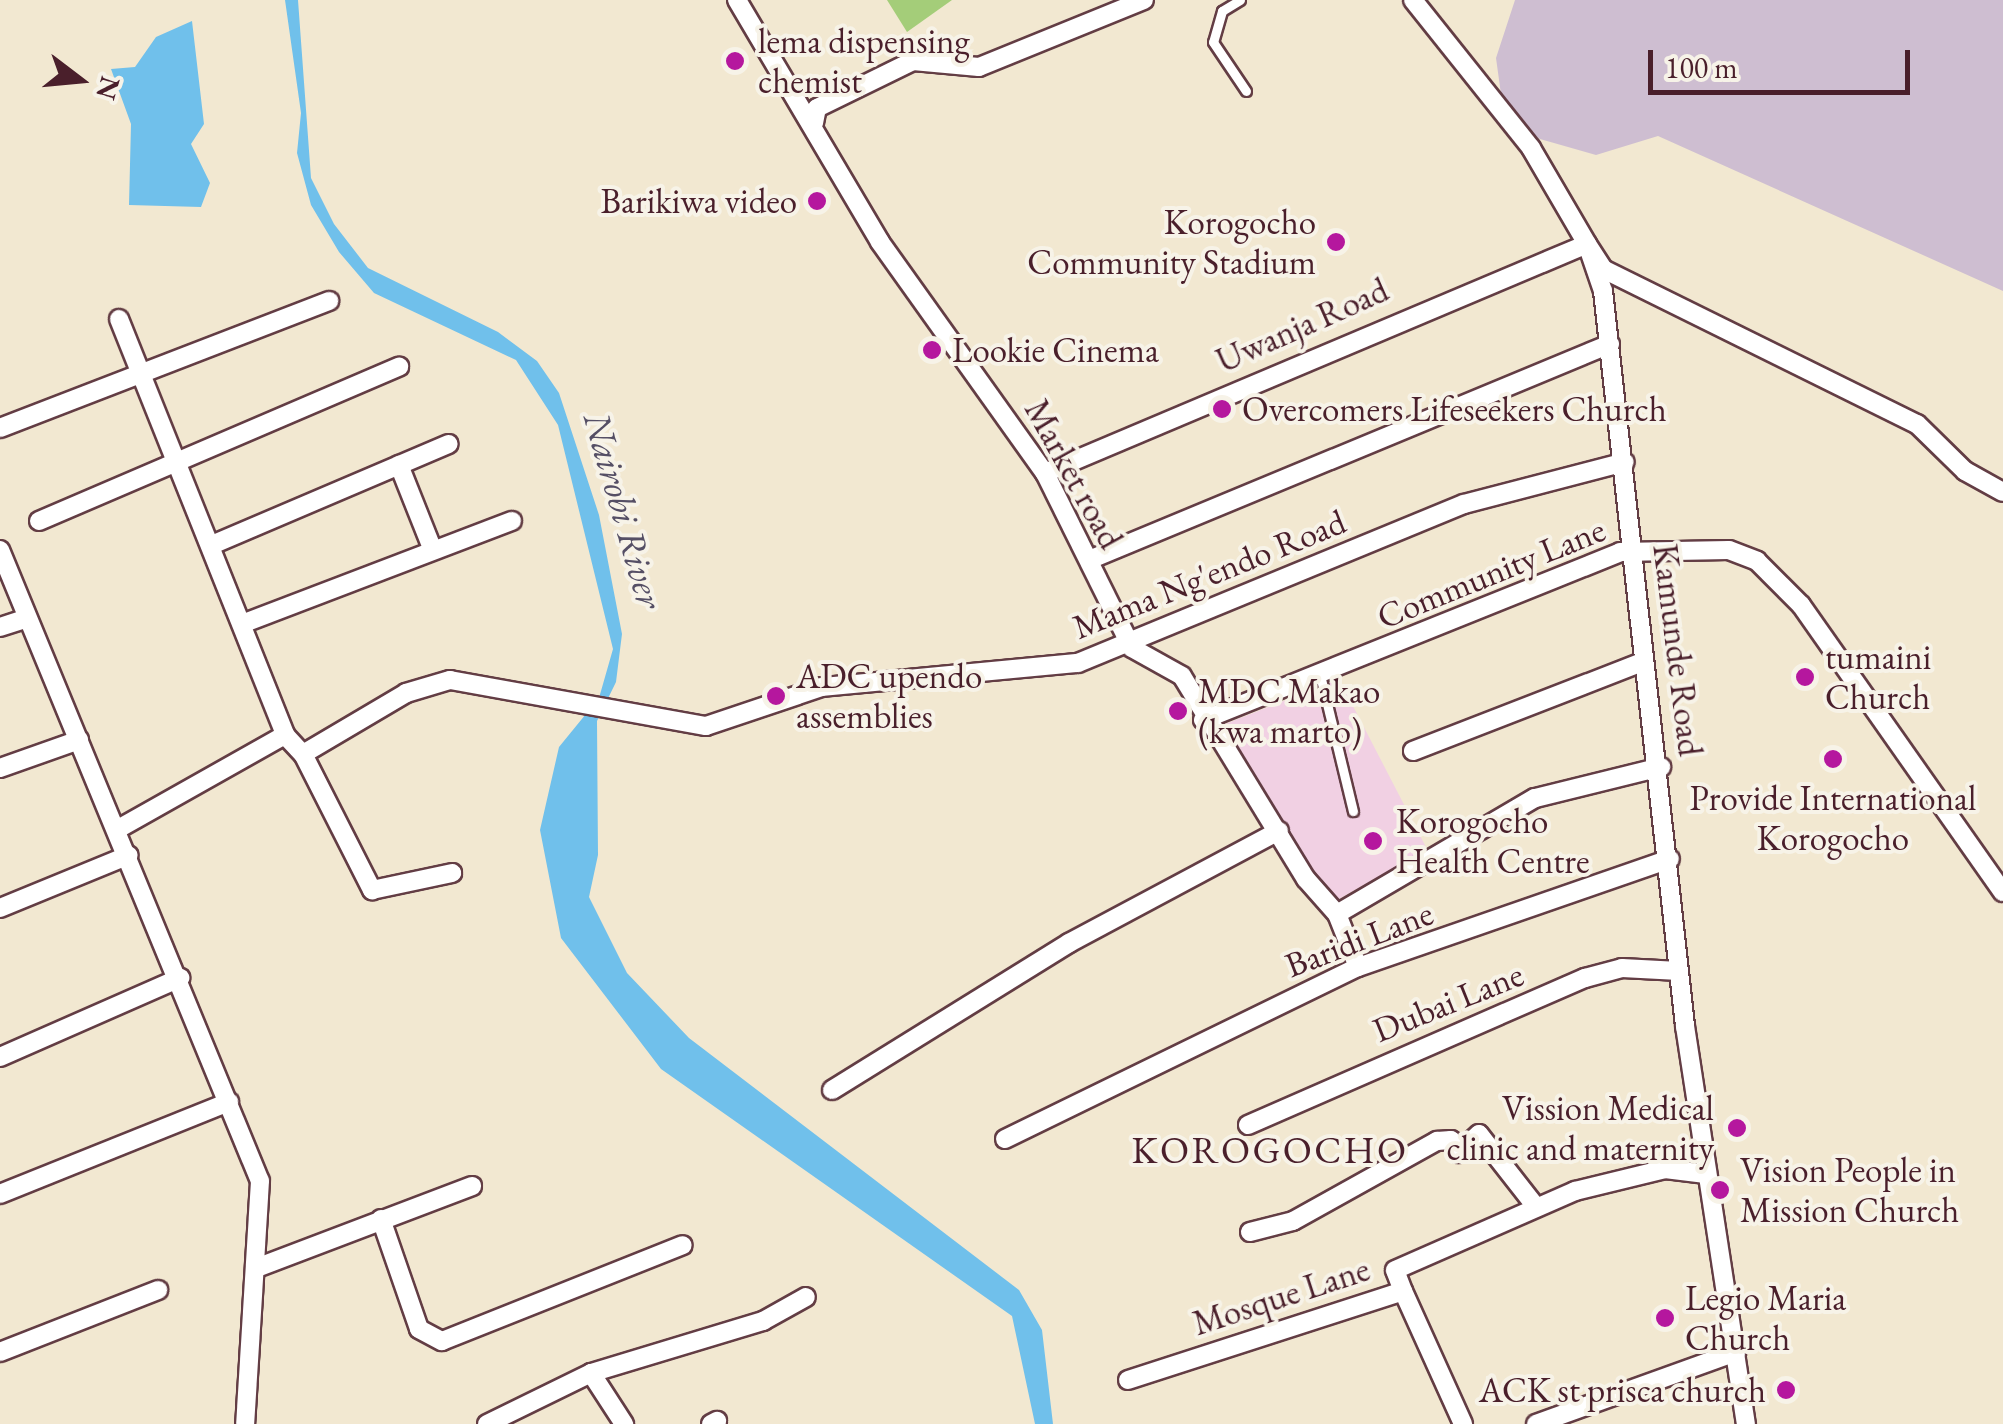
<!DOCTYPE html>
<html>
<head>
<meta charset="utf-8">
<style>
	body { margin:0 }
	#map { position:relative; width:2003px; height:1424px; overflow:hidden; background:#f2e8d1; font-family:"EB Garamond",serif }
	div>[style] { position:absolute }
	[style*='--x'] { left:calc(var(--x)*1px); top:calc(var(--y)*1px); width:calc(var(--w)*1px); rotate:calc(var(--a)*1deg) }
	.built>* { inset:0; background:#f1d0e3 }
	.industrial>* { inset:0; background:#cebed1 }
	.green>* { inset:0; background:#a4cd79 }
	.water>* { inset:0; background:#70c0eb }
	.roads { filter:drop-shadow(2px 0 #633d44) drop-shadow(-2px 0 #633d44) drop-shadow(0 2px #633d44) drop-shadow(0 -2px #633d44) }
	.lane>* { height:9px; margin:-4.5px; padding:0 4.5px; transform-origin:4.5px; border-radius:4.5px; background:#fff }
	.street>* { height:18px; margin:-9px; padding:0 9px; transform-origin:9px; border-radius:9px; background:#fff }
	.dots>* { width:28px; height:28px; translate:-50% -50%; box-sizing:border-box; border:5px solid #f7f3e8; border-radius:50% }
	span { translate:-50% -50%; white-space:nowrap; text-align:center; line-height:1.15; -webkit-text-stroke:8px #f7f3e8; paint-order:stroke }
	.poi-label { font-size:35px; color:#4a1f2b }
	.left { translate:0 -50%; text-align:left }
	.right { translate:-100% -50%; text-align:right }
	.street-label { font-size:35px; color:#4a1f2b }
	.water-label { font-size:38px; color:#554f65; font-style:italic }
	.neighbourhood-label { font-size:38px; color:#4a1f2b; letter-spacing:2.5px }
	.north { position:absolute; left:30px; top:30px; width:100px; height:100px; -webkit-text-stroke:8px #f7f3e8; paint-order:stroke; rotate:106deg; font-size:28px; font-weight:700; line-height:40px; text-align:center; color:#4a1f2b }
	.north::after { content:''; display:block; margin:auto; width:35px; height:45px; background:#4a1f2b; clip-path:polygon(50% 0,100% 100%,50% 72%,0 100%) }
	.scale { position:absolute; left:1648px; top:50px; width:262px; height:45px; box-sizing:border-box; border:5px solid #4a1f2b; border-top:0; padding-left:12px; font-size:30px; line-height:35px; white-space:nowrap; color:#4a1f2b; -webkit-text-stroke:8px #f7f3e8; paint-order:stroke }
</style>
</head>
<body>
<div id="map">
	<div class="built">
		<div style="clip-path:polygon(1339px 679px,1427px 849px,1332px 903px,1220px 726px)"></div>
	</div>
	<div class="industrial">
		<div style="clip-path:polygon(1515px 0,2003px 0,2003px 291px,1658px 136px,1596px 155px,1540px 139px,1504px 116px,1496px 58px)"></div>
	</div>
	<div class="green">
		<div style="clip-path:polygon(887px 0,952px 0,907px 32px)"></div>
	</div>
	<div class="water">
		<div style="clip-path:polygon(285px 0,298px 0,311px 178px,334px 224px,368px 268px,498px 332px,537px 361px,559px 393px,599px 515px,622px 634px,616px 682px,597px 721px,598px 855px,589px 897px,627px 973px,689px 1038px,1019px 1290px,1042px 1330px,1053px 1424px,1035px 1424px,1012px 1316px,661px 1069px,561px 938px,540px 830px,559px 747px,599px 698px,613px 649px,558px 425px,516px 360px,374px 293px,339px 252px,311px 205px,297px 153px,301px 113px)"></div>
		<div style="clip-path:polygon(192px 21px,204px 124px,191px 144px,210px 183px,201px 207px,129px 205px,131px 124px,111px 69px,135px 67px,156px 37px)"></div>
	</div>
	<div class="roads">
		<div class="lane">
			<div style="--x:1240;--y:0;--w:21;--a:149"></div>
			<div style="--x:1222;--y:11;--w:32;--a:106"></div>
			<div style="--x:1213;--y:42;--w:59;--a:56"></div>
			<div style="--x:1321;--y:679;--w:136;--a:76.4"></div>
		</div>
		<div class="street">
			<div style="--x:737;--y:0;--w:281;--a:59.4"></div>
			<div style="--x:880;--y:242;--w:284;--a:54.5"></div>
			<div style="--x:1045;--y:473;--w:195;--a:63.6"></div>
			<div style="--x:1132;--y:648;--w:57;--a:29.2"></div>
			<div style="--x:1182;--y:676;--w:238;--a:58.6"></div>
			<div style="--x:1306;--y:879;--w:47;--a:48.5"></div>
			<div style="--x:1337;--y:914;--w:57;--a:68.4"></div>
			<div style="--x:1413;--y:0;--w:189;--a:51.4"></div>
			<div style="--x:1531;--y:148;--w:111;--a:59.7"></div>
			<div style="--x:1587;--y:244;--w:50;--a:71.2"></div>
			<div style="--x:1603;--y:291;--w:740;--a:83.63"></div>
			<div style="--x:1685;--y:1026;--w:403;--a:81.3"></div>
			<div style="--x:814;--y:123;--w:15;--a:-79"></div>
			<div style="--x:817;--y:108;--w:107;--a:-26.1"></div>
			<div style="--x:913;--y:61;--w:66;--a:5.2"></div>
			<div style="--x:979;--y:67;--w:178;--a:-22.1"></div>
			<div style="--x:119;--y:319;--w:448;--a:68.2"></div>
			<div style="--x:0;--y:428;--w:353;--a:-21.1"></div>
			<div style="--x:399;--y:465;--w:89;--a:68.3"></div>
			<div style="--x:1045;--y:473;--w:588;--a:-22.9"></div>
			<div style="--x:1587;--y:244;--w:30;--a:57"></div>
			<div style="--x:1603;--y:269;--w:350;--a:26.3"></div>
			<div style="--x:1917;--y:424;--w:67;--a:44.4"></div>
			<div style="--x:1965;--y:471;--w:43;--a:28.9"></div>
			<div style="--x:39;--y:521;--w:392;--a:-23.2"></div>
			<div style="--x:214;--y:544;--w:255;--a:-23.1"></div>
			<div style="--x:0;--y:550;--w:682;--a:67.61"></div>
			<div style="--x:260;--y:1181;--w:243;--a:93.5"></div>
			<div style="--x:1089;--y:560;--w:564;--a:-22.52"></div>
			<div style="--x:242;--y:624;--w:289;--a:-20.9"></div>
			<div style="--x:0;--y:627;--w:28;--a:-18"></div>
			<div style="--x:1203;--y:720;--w:450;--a:-21.9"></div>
			<div style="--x:1620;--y:552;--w:109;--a:-1.1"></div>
			<div style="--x:1729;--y:550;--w:30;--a:21"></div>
			<div style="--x:1757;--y:561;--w:62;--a:45"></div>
			<div style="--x:1801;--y:605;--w:351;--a:54.9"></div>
			<div style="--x:1413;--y:751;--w:247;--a:-21.2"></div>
			<div style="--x:303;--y:754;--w:153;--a:63.1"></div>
			<div style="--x:372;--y:890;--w:82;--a:-12"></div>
			<div style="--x:0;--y:768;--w:84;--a:-19.5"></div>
			<div style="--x:118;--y:829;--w:192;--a:-29.4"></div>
			<div style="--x:285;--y:735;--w:26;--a:47"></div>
			<div style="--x:303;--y:754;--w:120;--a:-30.6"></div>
			<div style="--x:406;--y:693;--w:46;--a:-16.5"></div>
			<div style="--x:450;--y:680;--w:260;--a:10.2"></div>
			<div style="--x:706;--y:726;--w:122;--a:-18.6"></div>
			<div style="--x:822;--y:687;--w:257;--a:-5.4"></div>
			<div style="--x:1078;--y:663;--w:417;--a:-22.4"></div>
			<div style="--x:1464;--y:504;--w:166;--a:-14.6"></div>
			<div style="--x:0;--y:908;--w:139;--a:-22.3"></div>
			<div style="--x:1337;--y:914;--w:229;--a:-30.4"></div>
			<div style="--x:1535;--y:798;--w:130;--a:-13.8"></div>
			<div style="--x:0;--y:1057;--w:197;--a:-23.7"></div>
			<div style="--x:832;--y:1090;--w:279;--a:-31.8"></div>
			<div style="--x:1069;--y:943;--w:238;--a:-28.1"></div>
			<div style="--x:1248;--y:1125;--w:368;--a:-23.6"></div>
			<div style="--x:1585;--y:978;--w:38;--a:-15"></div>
			<div style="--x:1622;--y:968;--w:57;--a:3"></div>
			<div style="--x:1005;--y:1139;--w:393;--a:-26"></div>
			<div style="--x:1358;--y:967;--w:330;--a:-19.1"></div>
			<div style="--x:0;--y:1194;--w:247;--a:-21.9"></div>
			<div style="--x:381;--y:1219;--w:116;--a:70.9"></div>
			<div style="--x:419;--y:1329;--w:26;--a:28"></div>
			<div style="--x:442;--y:1341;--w:259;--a:-21.7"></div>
			<div style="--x:1250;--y:1232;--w:44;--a:-14.3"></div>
			<div style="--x:1293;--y:1221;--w:165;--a:-29.1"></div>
			<div style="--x:1437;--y:1141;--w:14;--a:-4"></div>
			<div style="--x:1451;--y:1140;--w:15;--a:62"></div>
			<div style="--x:1458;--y:1153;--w:28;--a:-42"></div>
			<div style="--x:1479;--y:1134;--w:93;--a:52"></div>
			<div style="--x:259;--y:1267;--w:228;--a:-20.8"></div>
			<div style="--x:1403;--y:1291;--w:146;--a:65.7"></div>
			<div style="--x:0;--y:1352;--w:170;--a:-21.4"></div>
			<div style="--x:591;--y:1373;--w:61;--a:57.1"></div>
			<div style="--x:1128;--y:1380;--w:289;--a:-17.9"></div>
			<div style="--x:1403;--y:1291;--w:22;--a:-111"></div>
			<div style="--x:1395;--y:1270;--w:197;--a:-23.7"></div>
			<div style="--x:1575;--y:1191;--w:93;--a:-13.7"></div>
			<div style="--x:1665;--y:1169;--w:41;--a:7"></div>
			<div style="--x:487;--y:1424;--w:116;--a:-26.1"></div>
			<div style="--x:591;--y:1373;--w:180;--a:-16.8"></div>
			<div style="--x:763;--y:1321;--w:49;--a:-29.2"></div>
			<div style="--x:711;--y:1424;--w:7;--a:-27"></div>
			<div style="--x:1536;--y:1424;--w:213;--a:-19.8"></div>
		</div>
	</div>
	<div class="dots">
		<div style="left:735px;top:61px;background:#b5179e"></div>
		<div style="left:817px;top:201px;background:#b5179e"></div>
		<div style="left:1336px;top:242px;background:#b5179e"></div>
		<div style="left:932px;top:350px;background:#b5179e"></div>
		<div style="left:1222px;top:409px;background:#b5179e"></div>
		<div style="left:1805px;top:677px;background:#b5179e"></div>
		<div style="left:776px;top:696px;background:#b5179e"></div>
		<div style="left:1178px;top:711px;background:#b5179e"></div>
		<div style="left:1833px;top:759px;background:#b5179e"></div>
		<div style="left:1373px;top:841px;background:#b5179e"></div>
		<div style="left:1737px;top:1128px;background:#b5179e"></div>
		<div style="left:1720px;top:1190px;background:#b5179e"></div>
		<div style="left:1665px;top:1318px;background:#b5179e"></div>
		<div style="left:1786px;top:1390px;background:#b5179e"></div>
	</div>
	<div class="poi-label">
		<span class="left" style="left:758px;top:61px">lema dispensing<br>chemist</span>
		<span class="right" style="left:797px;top:201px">Barikiwa video</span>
		<span class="right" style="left:1316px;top:242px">Korogocho<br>Community Stadium</span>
		<span class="left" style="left:952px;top:350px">Lookie Cinema</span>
		<span class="left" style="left:1242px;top:409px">Overcomers Lifeseekers Church</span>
		<span class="left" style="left:1825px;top:677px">tumaini<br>Church</span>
		<span class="left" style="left:796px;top:696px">ADC upendo<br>assemblies</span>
		<span class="left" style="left:1198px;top:711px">MDC Makao<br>(kwa marto)</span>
		<span style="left:1833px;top:818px">Provide International<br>Korogocho</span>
		<span class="left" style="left:1396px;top:841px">Korogocho<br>Health Centre</span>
		<span class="right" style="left:1714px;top:1128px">Vission Medical<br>clinic and maternity</span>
		<span class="left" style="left:1740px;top:1190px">Vision People in<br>Mission Church</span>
		<span class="left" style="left:1685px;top:1318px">Legio Maria<br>Church</span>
		<span class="right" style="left:1766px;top:1390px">ACK st prisca church</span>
	</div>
	<div class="street-label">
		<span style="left:1302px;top:325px;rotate:-24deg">Uwanja Road</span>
		<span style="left:1074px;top:474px;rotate:61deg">Market road</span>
		<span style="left:1491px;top:573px;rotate:-22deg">Community Lane</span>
		<span style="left:1209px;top:574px;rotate:-22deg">Mama Ng'endo Road</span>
		<span style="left:1678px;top:650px;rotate:83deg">Kamunde Road</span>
		<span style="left:1359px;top:939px;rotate:-21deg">Baridi Lane</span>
		<span style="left:1448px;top:1002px;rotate:-22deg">Dubai Lane</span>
		<span style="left:1281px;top:1296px;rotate:-18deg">Mosque Lane</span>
	</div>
	<div class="water-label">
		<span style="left:624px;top:510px;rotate:74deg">Nairobi River</span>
	</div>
	<div class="neighbourhood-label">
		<span style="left:1270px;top:1150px">KOROGOCHO</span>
	</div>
	<div class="north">N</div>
	<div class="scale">100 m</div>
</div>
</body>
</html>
